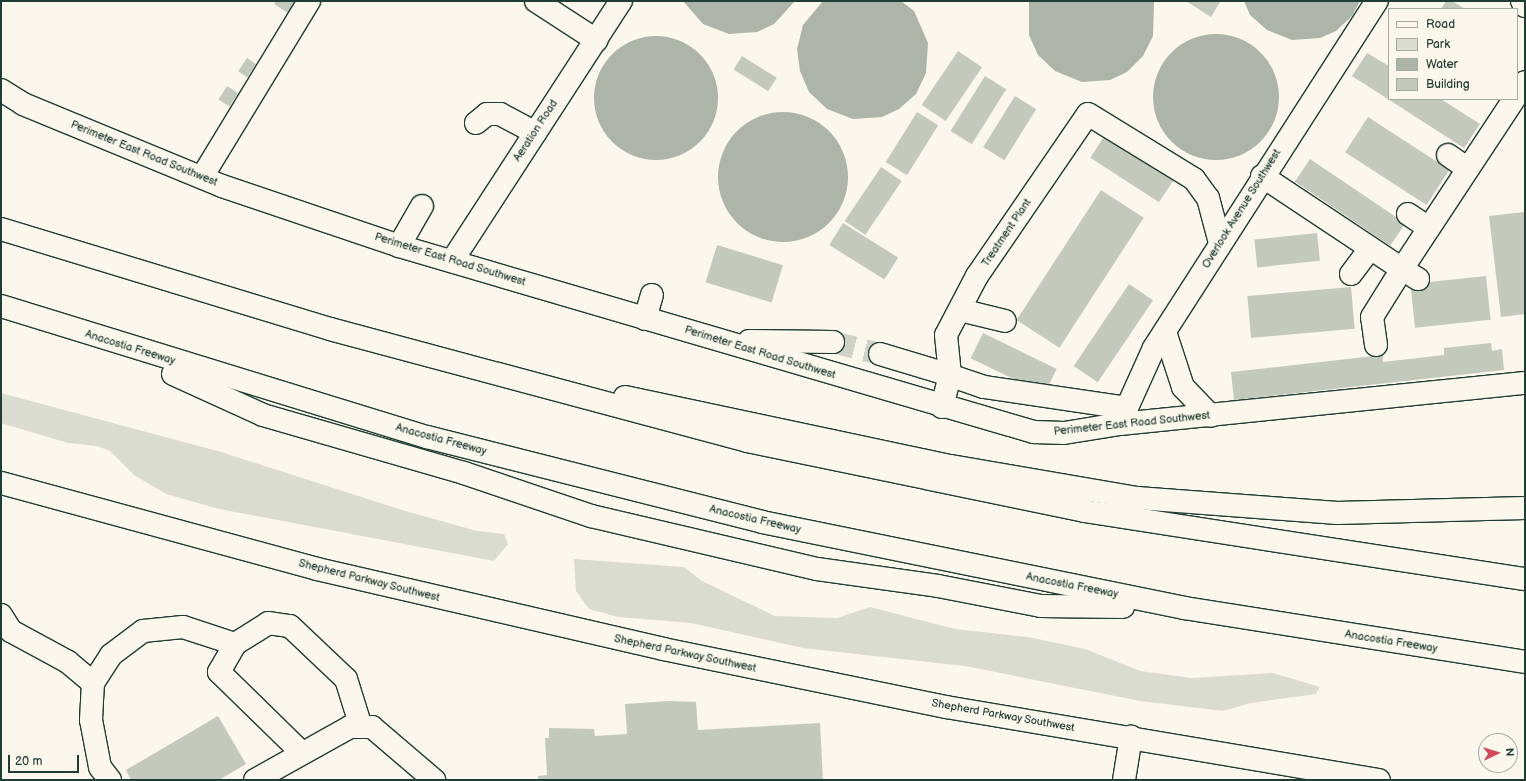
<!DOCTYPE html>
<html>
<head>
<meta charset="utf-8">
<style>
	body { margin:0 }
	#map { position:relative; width:1526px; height:781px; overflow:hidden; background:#fbf7ec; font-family:"Balsamiq Sans",sans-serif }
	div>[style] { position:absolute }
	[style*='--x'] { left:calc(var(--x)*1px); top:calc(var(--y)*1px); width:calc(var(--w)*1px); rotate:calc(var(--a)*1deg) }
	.green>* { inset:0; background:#dbdcd1 }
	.water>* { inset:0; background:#adb4aa }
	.round { border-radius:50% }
	.building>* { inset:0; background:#c4c9be; transform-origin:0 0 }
	.minor-tunnel>* { height:22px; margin-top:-11px; transform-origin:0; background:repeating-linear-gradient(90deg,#cfd2c7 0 22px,transparent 0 33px) }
	.roads { filter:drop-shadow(1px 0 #1f3d34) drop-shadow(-1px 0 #1f3d34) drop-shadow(0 1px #1f3d34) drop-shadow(0 -1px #1f3d34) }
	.minor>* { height:22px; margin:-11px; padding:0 11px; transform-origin:11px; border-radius:11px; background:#fbf7ec }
	.highway>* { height:22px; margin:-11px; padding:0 11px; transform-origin:11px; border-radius:11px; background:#fbf7ec }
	span { translate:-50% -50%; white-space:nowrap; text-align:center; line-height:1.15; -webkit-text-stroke:3px #fbf7ec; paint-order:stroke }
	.street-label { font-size:11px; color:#1f3d34 }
	.frame { position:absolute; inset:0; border:2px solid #1f3d34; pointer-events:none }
	.legend { position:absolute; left:1388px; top:8px; width:130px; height:92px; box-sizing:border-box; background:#fbf7ec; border:1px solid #a3ada2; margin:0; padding:5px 7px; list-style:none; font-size:12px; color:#1f3d34 }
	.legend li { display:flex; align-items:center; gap:8px; height:20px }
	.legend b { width:20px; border:1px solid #a3ada2 }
	.north { position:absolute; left:1478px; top:733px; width:40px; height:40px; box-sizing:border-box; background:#fbf7ec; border:1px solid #a3ada2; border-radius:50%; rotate:86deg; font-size:11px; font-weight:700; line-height:16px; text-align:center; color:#1f3d34 }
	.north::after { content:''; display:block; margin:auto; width:14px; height:18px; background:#d1495b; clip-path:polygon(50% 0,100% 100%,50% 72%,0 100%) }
	.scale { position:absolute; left:8px; top:755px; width:71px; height:18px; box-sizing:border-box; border:2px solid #1f3d34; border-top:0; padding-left:5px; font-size:12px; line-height:14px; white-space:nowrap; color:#1f3d34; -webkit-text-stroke:3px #fbf7ec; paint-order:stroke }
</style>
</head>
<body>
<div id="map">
	<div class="green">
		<div style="clip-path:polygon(1px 393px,221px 452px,402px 510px,477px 531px,504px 534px,508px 544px,494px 561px,219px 509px,166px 494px,134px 475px,110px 451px,97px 446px,68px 443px,1px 423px)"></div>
		<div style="clip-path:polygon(574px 559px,684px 567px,702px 581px,775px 616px,837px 618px,870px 607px,955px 629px,1028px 637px,1085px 649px,1140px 671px,1192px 678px,1273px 673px,1320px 687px,1316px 694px,1251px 703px,1223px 711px,1140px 701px,965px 666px,803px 648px,691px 623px,618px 617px,589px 609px,576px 591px)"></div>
	</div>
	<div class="water">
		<div style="clip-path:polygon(683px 1px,795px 1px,774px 24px,757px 32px,729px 34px,703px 24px)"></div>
		<div style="clip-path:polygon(823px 1px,901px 1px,914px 11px,928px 43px,926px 73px,916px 94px,899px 109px,882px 117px,853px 119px,827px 109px,809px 92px,800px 71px,797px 49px,803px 25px)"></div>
		<div style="clip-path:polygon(1029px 1px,1154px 1px,1153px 36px,1143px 56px,1127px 72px,1110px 80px,1082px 82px,1055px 71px,1038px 55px,1029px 35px)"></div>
		<div style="clip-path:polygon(1244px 1px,1360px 1px,1352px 16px,1336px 31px,1320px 38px,1292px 40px,1267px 30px,1250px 15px)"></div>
		<div class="round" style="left:1153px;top:34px;width:126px;height:126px"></div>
		<div class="round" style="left:594px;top:36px;width:124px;height:124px"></div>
		<div class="round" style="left:718px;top:112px;width:130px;height:130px"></div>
	</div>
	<div class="building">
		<div style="clip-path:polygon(276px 1px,300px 1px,291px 15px,274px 4px)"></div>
		<div style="clip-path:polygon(1186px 1px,1218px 1px,1220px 2px,1211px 17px)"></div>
		<div style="clip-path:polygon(1446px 1px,1452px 1px,1465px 9px,1441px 9px)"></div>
		<div style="left:958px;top:51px;width:29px;height:65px;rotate:34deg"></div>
		<div style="clip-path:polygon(1367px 53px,1389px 66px,1389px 99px,1441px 99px,1480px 124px,1464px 148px,1352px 76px)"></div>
		<div style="left:742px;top:56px;width:41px;height:16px;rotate:32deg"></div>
		<div style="left:247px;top:58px;width:11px;height:16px;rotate:34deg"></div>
		<div style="left:985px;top:76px;width:25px;height:65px;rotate:32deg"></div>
		<div style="left:227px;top:86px;width:13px;height:16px;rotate:32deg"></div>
		<div style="left:1015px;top:96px;width:25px;height:60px;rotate:32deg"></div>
		<div style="left:917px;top:112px;width:25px;height:59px;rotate:32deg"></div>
		<div style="left:1368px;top:117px;width:97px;height:42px;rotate:33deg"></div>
		<div style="left:1105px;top:135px;width:82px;height:27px;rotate:33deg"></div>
		<div style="left:1310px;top:159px;width:115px;height:27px;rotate:34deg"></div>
		<div style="left:881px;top:167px;width:25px;height:65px;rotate:34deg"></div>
		<div style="left:1101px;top:190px;width:51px;height:155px;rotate:33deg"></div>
		<div style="clip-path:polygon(1525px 212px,1525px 314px,1501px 317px,1489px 216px)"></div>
		<div style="left:843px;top:223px;width:65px;height:26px;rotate:32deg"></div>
		<div style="left:1317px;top:233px;width:28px;height:63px;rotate:84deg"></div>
		<div style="left:717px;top:245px;width:69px;height:39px;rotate:17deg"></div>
		<div style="left:1486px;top:276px;width:44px;height:76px;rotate:84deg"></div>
		<div style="left:1129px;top:284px;width:29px;height:99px;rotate:34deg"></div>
		<div style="left:1351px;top:287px;width:42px;height:104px;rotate:85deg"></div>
		<div style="left:983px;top:333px;width:82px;height:28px;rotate:26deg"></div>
		<div style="clip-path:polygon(1491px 343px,1492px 351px,1502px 349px,1504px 370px,1234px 400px,1231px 372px,1383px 355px,1383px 362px,1444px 355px,1444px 348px)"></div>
		<div style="clip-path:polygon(669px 701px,696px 702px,698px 730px,820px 723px,823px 780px,538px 780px,538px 776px,547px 775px,545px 738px,549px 738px,549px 728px,594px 729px,595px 736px,627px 734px,625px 704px)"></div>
		<div style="clip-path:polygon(218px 716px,246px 764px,219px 780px,131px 780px,126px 770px)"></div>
	</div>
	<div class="minor-tunnel">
		<div style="--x:833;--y:342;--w:49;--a:14.3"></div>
	</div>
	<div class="roads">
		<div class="minor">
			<div style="--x:536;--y:1;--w:72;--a:33"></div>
			<div style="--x:1522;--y:1;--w:6;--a:59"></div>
			<div style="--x:1;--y:90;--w:26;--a:32"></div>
			<div style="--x:23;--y:104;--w:215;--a:22.4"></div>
			<div style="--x:222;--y:186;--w:187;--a:18.7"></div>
			<div style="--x:399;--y:246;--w:662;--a:16.33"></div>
			<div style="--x:1034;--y:432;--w:30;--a:2"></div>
			<div style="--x:1064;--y:433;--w:57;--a:-9.1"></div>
			<div style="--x:1120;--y:424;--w:407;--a:-5.8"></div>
			<div style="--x:1517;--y:94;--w:14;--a:-56"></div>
			<div style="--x:476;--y:123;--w:14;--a:-39"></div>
			<div style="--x:487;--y:114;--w:13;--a:0"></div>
			<div style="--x:500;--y:114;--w:40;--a:28"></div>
			<div style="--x:1448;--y:155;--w:24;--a:35"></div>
			<div style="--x:1262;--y:176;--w:168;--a:33.6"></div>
			<div style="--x:1402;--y:269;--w:204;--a:-56.6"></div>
			<div style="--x:202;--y:177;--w:206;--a:-58.7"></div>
			<div style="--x:1408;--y:214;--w:25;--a:34"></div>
			<div style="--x:399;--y:246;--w:46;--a:-60.1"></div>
			<div style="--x:452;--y:261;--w:310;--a:-57"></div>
			<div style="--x:1351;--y:274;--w:31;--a:-53"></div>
			<div style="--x:960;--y:310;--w:46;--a:13.7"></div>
			<div style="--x:645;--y:319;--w:25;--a:-74"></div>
			<div style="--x:1165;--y:332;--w:58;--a:71.9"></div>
			<div style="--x:1183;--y:387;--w:40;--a:46"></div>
			<div style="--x:749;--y:341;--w:84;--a:0.7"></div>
			<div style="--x:1376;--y:345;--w:28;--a:-98"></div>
			<div style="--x:1372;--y:317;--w:57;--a:-58"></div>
			<div style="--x:1402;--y:269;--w:19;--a:32"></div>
			<div style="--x:880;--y:354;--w:73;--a:16.7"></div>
			<div style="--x:950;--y:375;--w:33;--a:104"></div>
			<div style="--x:1127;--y:408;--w:145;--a:-171.6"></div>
			<div style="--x:984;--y:387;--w:36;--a:-161"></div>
			<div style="--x:950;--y:375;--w:40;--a:-95.7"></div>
			<div style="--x:946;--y:335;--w:67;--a:-62.3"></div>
			<div style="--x:977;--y:276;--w:196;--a:-55.6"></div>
			<div style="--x:1088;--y:114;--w:124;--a:31.5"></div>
			<div style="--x:1194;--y:179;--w:24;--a:54"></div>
			<div style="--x:1208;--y:198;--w:47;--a:75.1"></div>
			<div style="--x:1121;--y:421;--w:80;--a:-65.7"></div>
			<div style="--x:1154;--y:348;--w:412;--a:-57.3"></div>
			<div style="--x:1;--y:483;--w:327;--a:15.2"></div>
			<div style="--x:317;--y:569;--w:355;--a:13"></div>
			<div style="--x:663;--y:649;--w:289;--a:11.6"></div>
			<div style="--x:946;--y:707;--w:439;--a:9.6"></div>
			<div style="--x:1;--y:615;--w:19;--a:58"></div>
			<div style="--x:11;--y:631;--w:65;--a:28.5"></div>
			<div style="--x:68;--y:662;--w:33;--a:40"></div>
			<div style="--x:302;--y:753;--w:116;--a:-135.7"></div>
			<div style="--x:219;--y:672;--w:32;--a:-60"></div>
			<div style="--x:235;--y:644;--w:39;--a:-32"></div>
			<div style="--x:268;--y:623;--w:22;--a:8"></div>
			<div style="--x:290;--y:626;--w:77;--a:43.4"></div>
			<div style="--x:346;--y:679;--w:50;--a:72.6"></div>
			<div style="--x:110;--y:780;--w:16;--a:-128"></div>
			<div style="--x:100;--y:767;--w:48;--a:-100.8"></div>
			<div style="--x:91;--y:720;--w:37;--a:-87"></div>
			<div style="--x:93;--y:683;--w:33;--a:-57"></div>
			<div style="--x:111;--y:655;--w:40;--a:-37"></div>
			<div style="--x:143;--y:631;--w:40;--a:-5.7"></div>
			<div style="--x:183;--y:627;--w:55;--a:18.1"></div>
			<div style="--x:255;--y:780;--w:109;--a:-29.2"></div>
			<div style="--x:350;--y:727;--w:22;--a:0"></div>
			<div style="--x:372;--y:727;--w:82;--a:40.5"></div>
			<div style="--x:1124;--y:780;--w:44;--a:-80.8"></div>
		</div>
		<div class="highway">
			<div style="--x:1;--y:229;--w:344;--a:16.9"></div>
			<div style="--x:330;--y:329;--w:432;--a:15"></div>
			<div style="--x:747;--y:441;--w:344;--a:11.7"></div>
			<div style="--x:1084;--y:511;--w:446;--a:8.8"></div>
			<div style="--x:1;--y:306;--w:446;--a:17.1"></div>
			<div style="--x:427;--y:437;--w:346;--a:14.2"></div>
			<div style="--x:762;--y:522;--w:432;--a:11.5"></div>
			<div style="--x:1185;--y:608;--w:344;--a:9"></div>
			<div style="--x:173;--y:374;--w:99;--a:24.5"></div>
			<div style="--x:263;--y:415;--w:209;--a:16.1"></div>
			<div style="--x:464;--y:473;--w:134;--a:18.7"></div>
			<div style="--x:591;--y:516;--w:232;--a:13.2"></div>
			<div style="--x:817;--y:569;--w:122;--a:8"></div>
			<div style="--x:938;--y:586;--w:105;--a:11"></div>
			<div style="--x:1041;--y:606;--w:82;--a:0.7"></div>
			<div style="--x:625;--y:397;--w:333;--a:12"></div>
			<div style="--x:951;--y:466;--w:189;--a:9.8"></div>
			<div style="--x:1137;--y:498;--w:201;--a:4.3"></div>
			<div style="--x:1337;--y:513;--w:188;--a:-1.5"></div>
		</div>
	</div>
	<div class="street-label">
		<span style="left:536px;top:131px;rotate:-57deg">Aeration Road</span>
		<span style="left:144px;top:154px;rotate:22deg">Perimeter East Road Southwest</span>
		<span style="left:1242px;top:209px;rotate:-58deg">Overlook Avenue Southwest</span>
		<span style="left:1007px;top:233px;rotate:-56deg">Treatment Plant</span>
		<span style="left:450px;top:260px;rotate:17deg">Perimeter East Road Southwest</span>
		<span style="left:130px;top:348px;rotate:17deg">Anacostia Freeway</span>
		<span style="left:760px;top:353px;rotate:17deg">Perimeter East Road Southwest</span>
		<span style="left:1132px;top:424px;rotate:-6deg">Perimeter East Road Southwest</span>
		<span style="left:441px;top:440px;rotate:15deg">Anacostia Freeway</span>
		<span style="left:755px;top:520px;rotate:13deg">Anacostia Freeway</span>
		<span style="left:369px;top:581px;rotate:14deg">Shepherd Parkway Southwest</span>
		<span style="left:1072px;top:586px;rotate:11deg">Anacostia Freeway</span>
		<span style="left:1391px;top:642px;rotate:9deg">Anacostia Freeway</span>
		<span style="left:685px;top:654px;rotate:12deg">Shepherd Parkway Southwest</span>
		<span style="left:1003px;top:716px;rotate:10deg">Shepherd Parkway Southwest</span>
	</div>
	<div class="frame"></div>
	<ul class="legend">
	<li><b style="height:5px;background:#fbf7ec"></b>Road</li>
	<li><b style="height:11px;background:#dbdcd1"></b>Park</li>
	<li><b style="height:11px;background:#adb4aa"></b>Water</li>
	<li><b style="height:11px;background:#c4c9be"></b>Building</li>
	</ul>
	<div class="north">N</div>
	<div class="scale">20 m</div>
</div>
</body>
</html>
